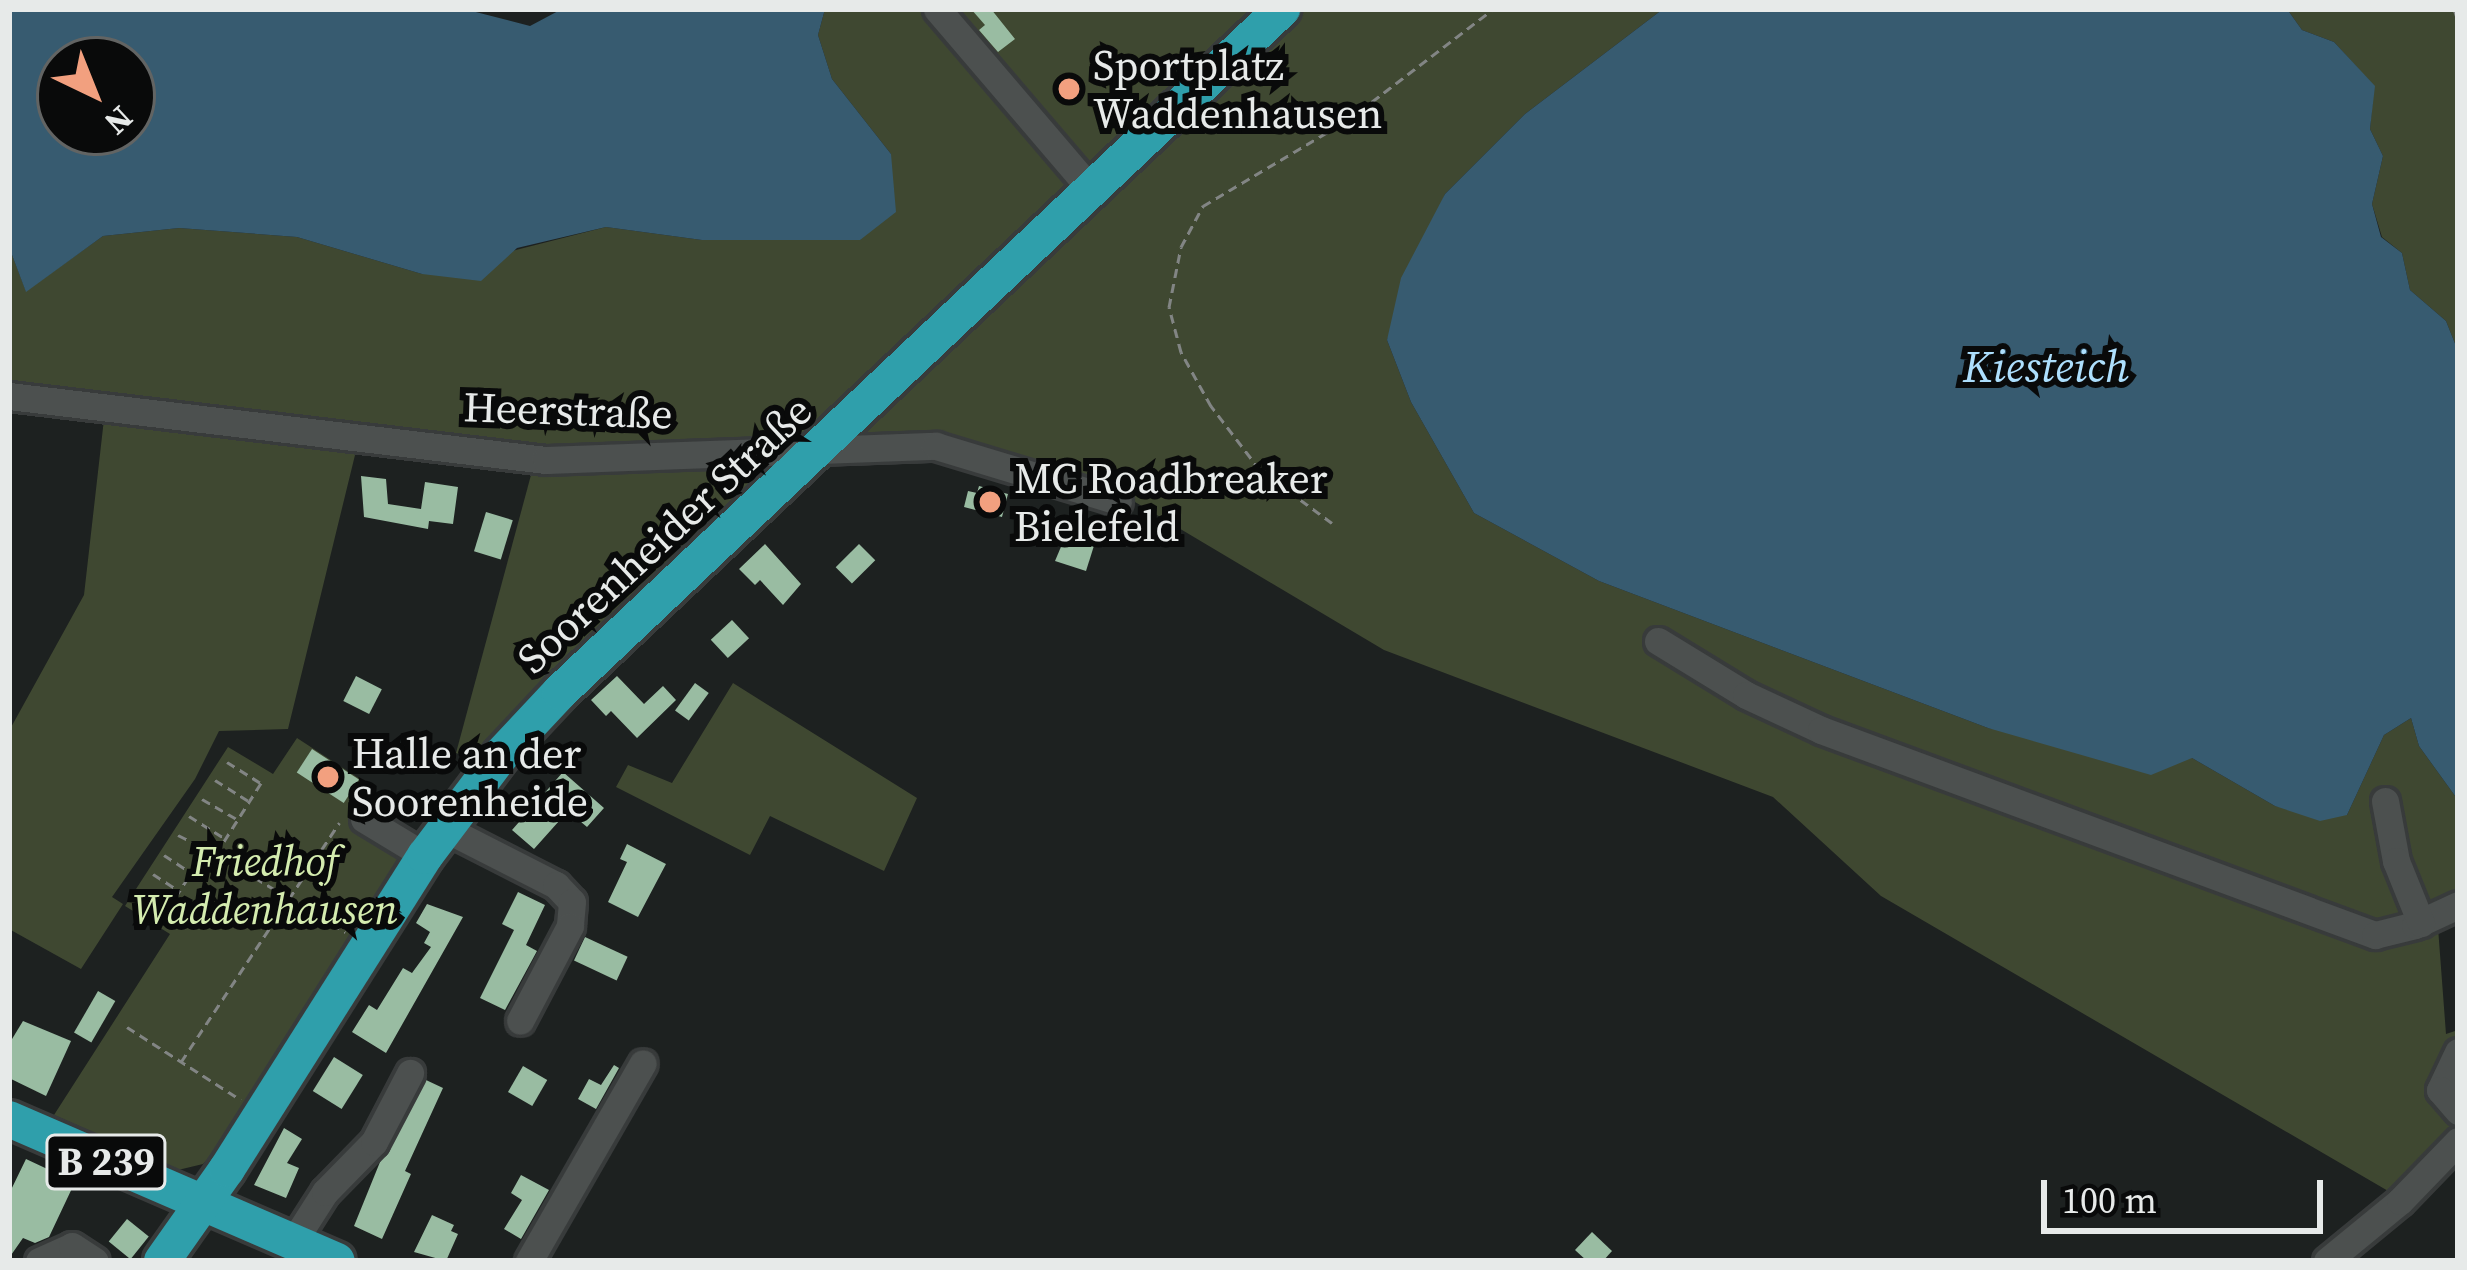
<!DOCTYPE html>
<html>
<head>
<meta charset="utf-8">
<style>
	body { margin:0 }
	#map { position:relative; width:2467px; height:1270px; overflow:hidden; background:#1d2120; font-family:"Source Serif 4",serif }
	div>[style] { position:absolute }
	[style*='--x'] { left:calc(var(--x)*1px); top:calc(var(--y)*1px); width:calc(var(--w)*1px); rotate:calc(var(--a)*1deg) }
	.green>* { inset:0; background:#3f4831 }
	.water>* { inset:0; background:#375b70 }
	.building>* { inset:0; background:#99bca2; transform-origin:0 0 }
	.path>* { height:3px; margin-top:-1.5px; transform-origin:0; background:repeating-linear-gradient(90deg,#828584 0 9px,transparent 0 15px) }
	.roads { filter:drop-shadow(3px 0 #383b3b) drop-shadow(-3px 0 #383b3b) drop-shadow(0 3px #383b3b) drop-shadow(0 -3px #383b3b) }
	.minor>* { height:27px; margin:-13.5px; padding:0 13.5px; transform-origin:13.5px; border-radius:13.5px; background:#4c504f }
	.major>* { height:36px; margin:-18px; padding:0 18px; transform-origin:18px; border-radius:18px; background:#2f9fab }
	.dots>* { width:33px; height:33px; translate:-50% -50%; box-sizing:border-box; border:6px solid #090a0a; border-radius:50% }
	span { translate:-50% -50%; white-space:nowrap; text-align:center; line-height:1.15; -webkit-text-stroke:12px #090a0a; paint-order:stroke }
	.shield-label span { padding:3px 9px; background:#090a0a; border:3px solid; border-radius:9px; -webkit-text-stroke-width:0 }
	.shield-label { font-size:39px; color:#e7eae9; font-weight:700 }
	.poi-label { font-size:42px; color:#e7eae9 }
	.left { translate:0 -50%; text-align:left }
	.street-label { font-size:42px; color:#e7eae9 }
	.park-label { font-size:42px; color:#d4ecaf; font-style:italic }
	.water-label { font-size:45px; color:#addffd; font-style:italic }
	.frame { position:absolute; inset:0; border:12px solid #e7eae9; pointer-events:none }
	.north { position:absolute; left:36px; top:36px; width:120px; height:120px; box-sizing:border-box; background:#090a0a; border:3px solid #626463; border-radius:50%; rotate:137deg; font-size:33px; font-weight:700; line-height:48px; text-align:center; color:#e7eae9 }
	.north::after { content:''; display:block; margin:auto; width:42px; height:54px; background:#f2a07f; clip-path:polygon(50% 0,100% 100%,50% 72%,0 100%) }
	.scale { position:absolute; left:2041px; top:1180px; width:282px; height:54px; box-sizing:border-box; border:6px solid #e7eae9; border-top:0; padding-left:15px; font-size:36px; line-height:42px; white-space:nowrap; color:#e7eae9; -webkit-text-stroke:9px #090a0a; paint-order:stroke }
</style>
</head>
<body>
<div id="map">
	<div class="green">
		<div style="clip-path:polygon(825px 9px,1266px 9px,814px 443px,544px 449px,9px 383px,9px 247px,26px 291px,103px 236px,179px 228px,297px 237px,422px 274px,606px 227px,702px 240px,860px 240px,891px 154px,832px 79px,818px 35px)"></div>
		<div style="clip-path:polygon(1299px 9px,1663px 9px,1525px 114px,1445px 194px,1387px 340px,1411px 402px,1474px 513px,1599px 581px,1988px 728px,2192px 758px,2275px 806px,2347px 815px,2384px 735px,2411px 718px,2419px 746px,2458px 800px,2458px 890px,2436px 901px,2446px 1034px,2458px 1030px,2458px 1126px,2395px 1195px,1881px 896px,1773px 797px,1384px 650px,1098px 480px,947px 439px,839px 444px)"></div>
		<div style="clip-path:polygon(2287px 9px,2458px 9px,2458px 351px,2446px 321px,2410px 290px,2402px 253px,2382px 237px,2372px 204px,2383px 156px,2370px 129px,2374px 86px,2334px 42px,2302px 30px)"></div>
		<div style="clip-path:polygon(104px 419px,356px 451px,288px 729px,219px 731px,195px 779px,112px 897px,123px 904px,81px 969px,9px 929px,9px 731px,84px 595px)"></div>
		<div style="clip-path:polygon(787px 466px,480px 761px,456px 753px,531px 475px)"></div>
		<div style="clip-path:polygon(733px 683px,917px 798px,884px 871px,770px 816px,750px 855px,616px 787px,628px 765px,672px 783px)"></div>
		<div style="clip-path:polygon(297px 738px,372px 787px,352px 820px,411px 858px,235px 1131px,203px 1164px,178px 1170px,54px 1115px,170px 934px,125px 906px,228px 747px,273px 774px)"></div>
	</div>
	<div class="water">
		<div style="clip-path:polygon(evenodd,9px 9px,464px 9px,530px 26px,562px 9px,825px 9px,818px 35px,832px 79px,891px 154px,896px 212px,860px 240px,702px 240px,606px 227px,517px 248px,481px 281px,422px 274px,297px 237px,179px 228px,103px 236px,26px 292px,9px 247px,9px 9px,60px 60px,132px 60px,132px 132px,60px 132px,60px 60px)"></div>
		<div style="clip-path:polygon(1663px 9px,2287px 9px,2302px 30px,2334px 42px,2375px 86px,2370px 129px,2383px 156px,2372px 204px,2381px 237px,2402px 253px,2410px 290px,2446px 321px,2458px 351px,2458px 800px,2419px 746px,2411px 718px,2384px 735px,2347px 815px,2320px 821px,2275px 806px,2192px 758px,2151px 775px,1988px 728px,1599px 581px,1474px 513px,1411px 402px,1387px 340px,1401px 278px,1445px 194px,1525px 114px)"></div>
	</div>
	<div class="building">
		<div style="clip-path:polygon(971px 9px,991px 9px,1015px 39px,998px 52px,979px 30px,985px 25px)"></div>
		<div style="clip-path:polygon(361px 476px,386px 479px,388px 504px,421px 509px,425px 482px,458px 487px,453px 524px,429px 521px,428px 529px,364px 517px)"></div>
		<div style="clip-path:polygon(979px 486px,1008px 494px,1002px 517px,964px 507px,968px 491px,977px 493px)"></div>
		<div style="left:486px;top:512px;width:28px;height:41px;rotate:17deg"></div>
		<div style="clip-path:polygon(1071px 523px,1098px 533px,1086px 571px,1055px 561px)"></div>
		<div style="clip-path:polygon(765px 544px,801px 584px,783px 605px,760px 580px,755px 585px,739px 569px)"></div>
		<div style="left:859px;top:544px;width:23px;height:33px;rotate:45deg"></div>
		<div style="left:732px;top:620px;width:25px;height:29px;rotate:47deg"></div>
		<div style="left:356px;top:676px;width:29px;height:28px;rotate:27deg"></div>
		<div style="clip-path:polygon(617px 676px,644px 704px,663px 686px,676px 700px,637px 738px,611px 711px,606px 716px,591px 700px)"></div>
		<div style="left:695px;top:683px;width:17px;height:34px;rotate:36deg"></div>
		<div style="left:312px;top:749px;width:56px;height:28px;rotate:33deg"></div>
		<div style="clip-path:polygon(563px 772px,604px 808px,587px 827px,568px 811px,534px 849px,512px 830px)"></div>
		<div style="clip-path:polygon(627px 844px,666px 864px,638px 917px,608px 902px,627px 862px,620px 859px)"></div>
		<div style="clip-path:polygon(518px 892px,545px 905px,526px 945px,537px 951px,505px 1010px,480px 998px,514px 930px,502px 924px)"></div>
		<div style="clip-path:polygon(427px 904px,463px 917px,386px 1053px,352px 1032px,369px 1005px,377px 1010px,403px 968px,412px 973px,431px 947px,424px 943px,430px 932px,416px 923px)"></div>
		<div style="left:585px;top:937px;width:47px;height:26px;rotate:25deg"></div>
		<div style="left:98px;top:991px;width:20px;height:48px;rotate:30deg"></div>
		<div style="clip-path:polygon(23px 1021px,71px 1041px,46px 1096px,9px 1078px,9px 1044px)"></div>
		<div style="left:334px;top:1057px;width:34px;height:40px;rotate:32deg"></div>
		<div style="clip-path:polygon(614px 1065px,619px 1068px,596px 1109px,578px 1099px,589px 1079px,601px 1085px)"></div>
		<div style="left:523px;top:1066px;width:28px;height:30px;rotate:30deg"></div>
		<div style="clip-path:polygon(426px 1080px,443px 1088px,405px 1171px,411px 1174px,382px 1239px,354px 1226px,380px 1162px)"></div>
		<div style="clip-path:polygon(284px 1128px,302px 1139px,287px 1163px,299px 1168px,286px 1198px,254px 1185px)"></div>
		<div style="clip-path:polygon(26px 1159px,75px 1182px,49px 1237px,35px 1243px,23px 1238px,9px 1258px,9px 1194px)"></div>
		<div style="clip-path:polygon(521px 1175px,549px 1190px,521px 1239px,504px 1229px,522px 1200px,511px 1193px)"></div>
		<div style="clip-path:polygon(432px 1215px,454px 1225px,451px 1231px,458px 1234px,446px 1261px,414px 1252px)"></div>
		<div style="left:127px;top:1219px;width:28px;height:29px;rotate:39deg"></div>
		<div style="clip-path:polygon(1592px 1232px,1612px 1251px,1603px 1261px,1587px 1261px,1575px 1250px)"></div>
	</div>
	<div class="path">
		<div style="--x:2454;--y:9;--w:12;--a:70"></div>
		<div style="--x:1332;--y:523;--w:89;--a:-143.6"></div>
		<div style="--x:1260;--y:470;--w:81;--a:-127.4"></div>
		<div style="--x:1211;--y:406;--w:62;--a:-119.1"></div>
		<div style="--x:1181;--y:352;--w:47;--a:-104.9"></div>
		<div style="--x:1169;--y:307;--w:61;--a:-78.7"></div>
		<div style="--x:1181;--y:247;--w:47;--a:-61.8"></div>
		<div style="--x:1203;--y:206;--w:169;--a:-30.7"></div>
		<div style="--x:1348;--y:120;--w:183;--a:-37.4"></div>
		<div style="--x:227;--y:762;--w:40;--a:32"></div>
		<div style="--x:261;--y:783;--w:84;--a:122.4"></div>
		<div style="--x:216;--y:854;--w:151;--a:31.2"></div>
		<div style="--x:215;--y:780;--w:39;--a:32"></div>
		<div style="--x:202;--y:799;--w:39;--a:30"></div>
		<div style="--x:189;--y:816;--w:41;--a:32.2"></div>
		<div style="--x:178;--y:835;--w:40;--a:26.6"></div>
		<div style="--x:164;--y:855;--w:31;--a:33"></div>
		<div style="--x:153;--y:874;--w:30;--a:33"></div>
		<div style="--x:140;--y:892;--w:32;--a:34"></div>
		<div style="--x:167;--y:910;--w:69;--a:-56.8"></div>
		<div style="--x:127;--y:1027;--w:135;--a:32.6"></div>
		<div style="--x:181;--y:1062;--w:287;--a:-56.5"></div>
	</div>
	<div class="roads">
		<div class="minor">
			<div style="--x:937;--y:9;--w:237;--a:49.5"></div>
			<div style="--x:9;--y:396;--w:541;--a:6.8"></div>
			<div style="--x:546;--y:460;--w:390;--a:-2.1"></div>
			<div style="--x:936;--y:446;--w:190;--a:16.8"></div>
			<div style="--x:1658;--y:641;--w:103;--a:31.5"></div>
			<div style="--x:1746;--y:695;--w:83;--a:25"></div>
			<div style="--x:1821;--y:730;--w:591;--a:20.31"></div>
			<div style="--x:2375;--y:935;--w:41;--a:-14"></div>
			<div style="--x:2415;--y:925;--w:47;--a:-24.9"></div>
			<div style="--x:2385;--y:801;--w:61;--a:79.6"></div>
			<div style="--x:2396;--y:861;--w:67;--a:68"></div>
			<div style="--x:364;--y:819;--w:71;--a:31.2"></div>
			<div style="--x:444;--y:828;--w:126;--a:27"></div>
			<div style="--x:556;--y:885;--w:23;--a:47"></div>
			<div style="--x:572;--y:902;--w:24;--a:95"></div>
			<div style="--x:570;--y:926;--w:107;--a:117.8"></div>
			<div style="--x:2458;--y:1052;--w:42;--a:115.3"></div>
			<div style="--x:2440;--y:1090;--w:28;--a:49"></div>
			<div style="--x:293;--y:1242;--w:59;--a:-57.4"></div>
			<div style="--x:325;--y:1192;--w:70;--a:-45.6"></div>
			<div style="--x:374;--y:1142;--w:78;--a:-62.4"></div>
			<div style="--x:39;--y:1261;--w:36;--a:-24"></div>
			<div style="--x:72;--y:1246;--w:27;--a:33"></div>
			<div style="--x:529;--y:1261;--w:228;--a:-60.1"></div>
			<div style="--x:2327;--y:1261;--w:94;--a:-39.4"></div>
			<div style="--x:2400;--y:1201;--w:83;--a:-46"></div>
		</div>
		<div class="major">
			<div style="--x:9;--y:1119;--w:357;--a:23.4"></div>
			<div style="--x:162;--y:1261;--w:113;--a:-54.8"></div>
			<div style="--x:227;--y:1169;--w:370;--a:-57.7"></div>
			<div style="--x:425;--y:856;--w:126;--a:-53"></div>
			<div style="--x:501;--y:755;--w:86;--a:-46.9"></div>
			<div style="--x:560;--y:692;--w:994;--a:-43.41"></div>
		</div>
	</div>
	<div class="dots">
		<div style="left:1069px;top:89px;background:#f2a07f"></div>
		<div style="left:990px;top:502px;background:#f2a07f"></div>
		<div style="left:328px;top:777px;background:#f2a07f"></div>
	</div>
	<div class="shield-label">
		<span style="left:106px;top:1162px">B 239</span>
	</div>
	<div class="poi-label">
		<span class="left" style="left:1093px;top:89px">Sportplatz<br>Waddenhausen</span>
		<span class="left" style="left:1014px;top:502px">MC Roadbreaker<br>Bielefeld</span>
		<span class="left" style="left:352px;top:777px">Halle an der<br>Soorenheide</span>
	</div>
	<div class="street-label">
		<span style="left:568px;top:410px;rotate:2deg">Heerstraße</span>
		<span style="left:664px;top:534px;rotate:-43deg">Soorenheider Straße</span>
	</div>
	<div class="park-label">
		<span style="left:265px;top:885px">Friedhof<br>Waddenhausen</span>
	</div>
	<div class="water-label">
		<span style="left:2046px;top:367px">Kiesteich</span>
	</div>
	<div class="frame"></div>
	<div class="north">N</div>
	<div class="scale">100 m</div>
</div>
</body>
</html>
